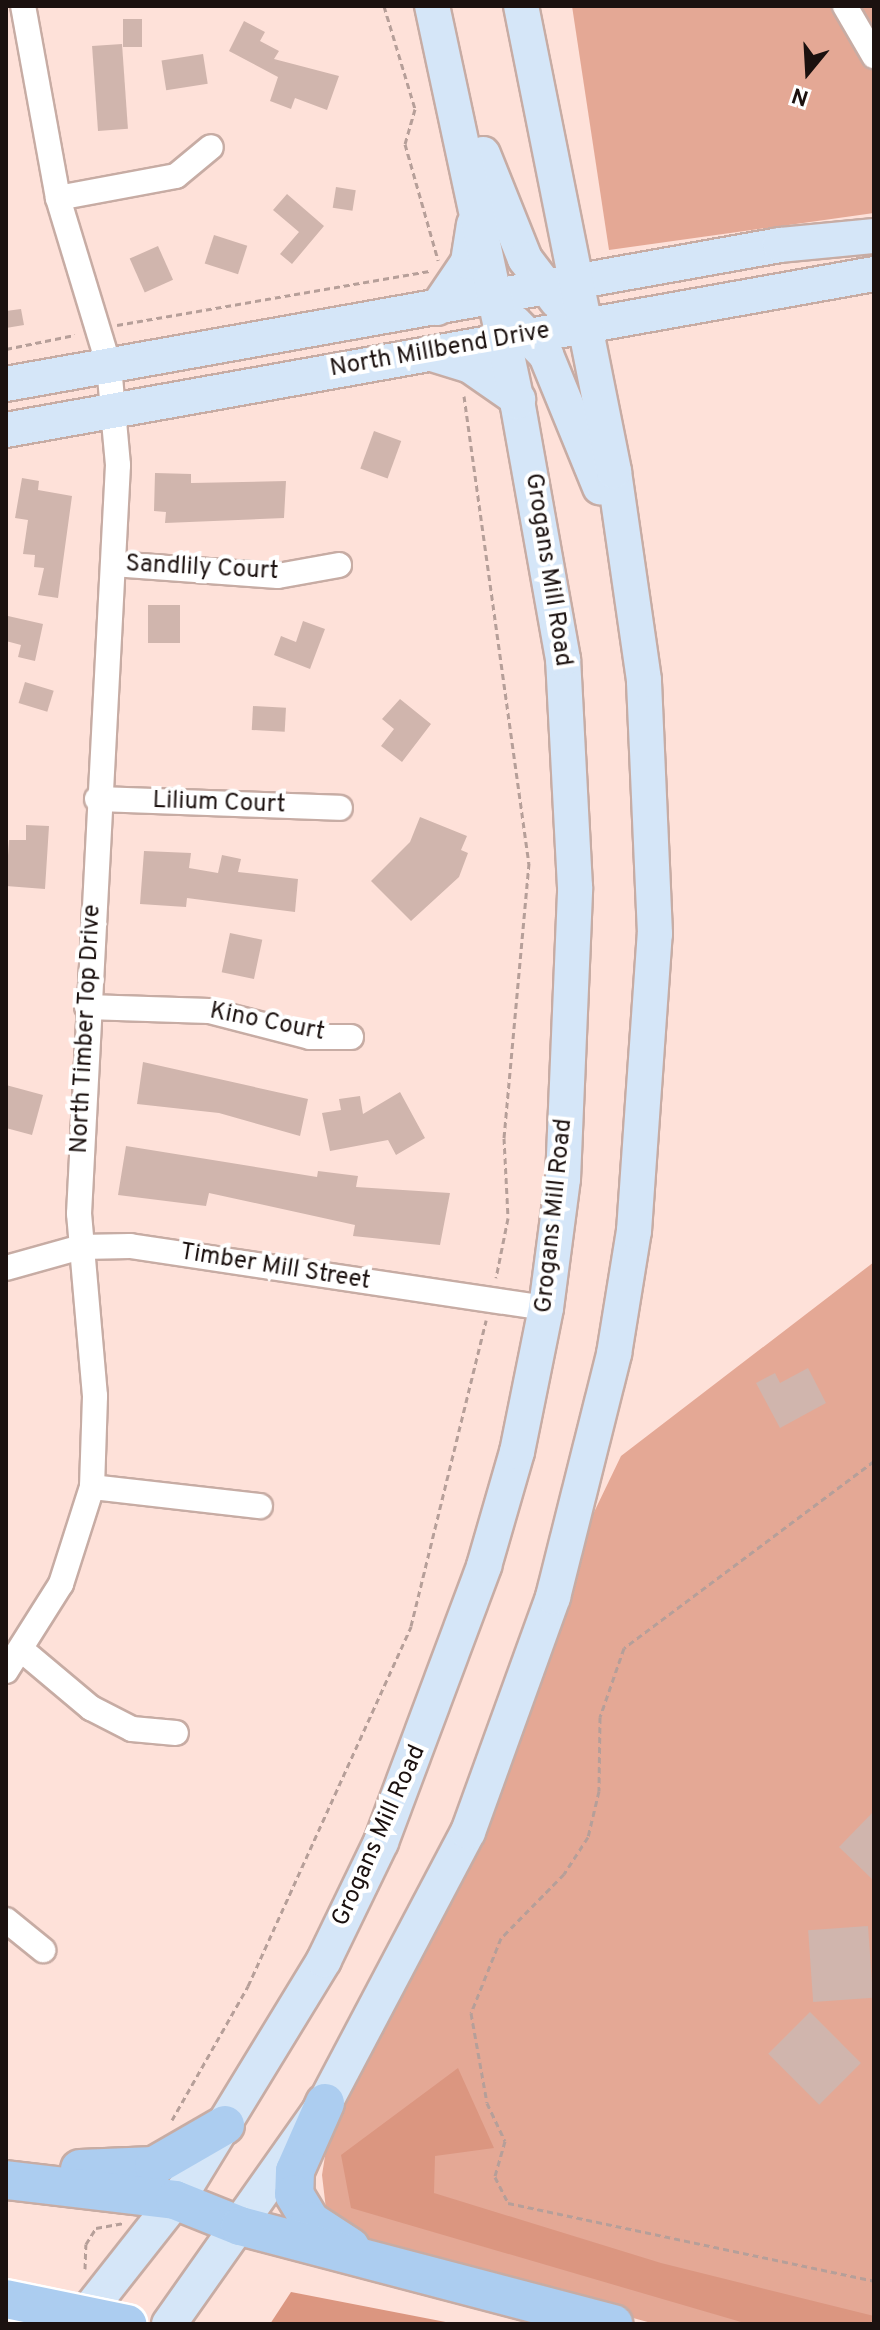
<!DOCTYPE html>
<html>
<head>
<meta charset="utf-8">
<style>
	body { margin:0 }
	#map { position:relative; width:880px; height:2330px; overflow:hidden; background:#fee1d9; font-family:Overpass,sans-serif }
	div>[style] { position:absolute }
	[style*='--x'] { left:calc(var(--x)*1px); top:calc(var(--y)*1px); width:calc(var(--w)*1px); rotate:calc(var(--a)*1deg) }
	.green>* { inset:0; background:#e4a895 }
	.forest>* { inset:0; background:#db9680 }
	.building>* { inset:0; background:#d0b5ad; transform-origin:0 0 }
	.path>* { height:3px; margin-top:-1.5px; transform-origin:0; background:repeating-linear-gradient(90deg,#b69f99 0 6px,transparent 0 10px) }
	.roads { filter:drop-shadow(2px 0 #c7aca4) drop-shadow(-2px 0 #c7aca4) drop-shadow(0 2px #c7aca4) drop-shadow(0 -2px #c7aca4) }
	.street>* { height:24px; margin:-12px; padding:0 12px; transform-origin:12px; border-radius:12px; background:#fff }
	.secondary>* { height:34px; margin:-17px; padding:0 17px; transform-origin:17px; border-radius:17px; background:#d5e6f8 }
	.primary>* { height:38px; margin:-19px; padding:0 19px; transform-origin:19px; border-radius:19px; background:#accdf0 }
	.bridges { filter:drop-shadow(2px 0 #fff) drop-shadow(-2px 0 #fff) drop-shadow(0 2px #fff) drop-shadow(0 -2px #fff) }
	.primary-bridge>* { height:38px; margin:-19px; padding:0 19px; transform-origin:19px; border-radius:19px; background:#accdf0 }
	span { translate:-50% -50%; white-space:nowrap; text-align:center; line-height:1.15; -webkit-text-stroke:8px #fff; paint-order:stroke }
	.street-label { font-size:24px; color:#1b110f }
	.frame { position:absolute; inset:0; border:8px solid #1b110f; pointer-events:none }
	.north { position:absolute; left:768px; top:32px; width:80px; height:80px; -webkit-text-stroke:6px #fff; paint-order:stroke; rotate:198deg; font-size:22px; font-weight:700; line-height:32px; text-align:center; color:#1b110f }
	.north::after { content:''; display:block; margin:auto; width:28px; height:36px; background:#1b110f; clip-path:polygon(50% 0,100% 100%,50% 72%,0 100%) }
</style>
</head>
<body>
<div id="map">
	<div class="green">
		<div style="clip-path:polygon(572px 6px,874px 6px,874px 213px,609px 250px)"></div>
		<div style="clip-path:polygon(874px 1262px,874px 2324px,655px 2324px,382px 2249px,326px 2209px,322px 2175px,331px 2118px,440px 1920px,584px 1533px,621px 1456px)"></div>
	</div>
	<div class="forest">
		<div style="clip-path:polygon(458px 2068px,494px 2148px,435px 2156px,434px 2193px,661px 2263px,874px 2316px,874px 2324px,748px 2324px,351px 2208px,341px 2155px)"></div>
		<div style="clip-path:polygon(291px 2292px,456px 2324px,270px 2324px)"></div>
	</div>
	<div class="building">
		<div style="left:123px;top:19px;width:19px;height:28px"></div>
		<div style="clip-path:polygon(244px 21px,265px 32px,260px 41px,279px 51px,274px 59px,339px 76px,327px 110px,295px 98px,291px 109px,270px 101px,278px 77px,229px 51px)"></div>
		<div style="left:122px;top:44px;width:85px;height:30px;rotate:86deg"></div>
		<div style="left:203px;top:54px;width:30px;height:42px;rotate:81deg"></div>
		<div style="left:336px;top:187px;width:20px;height:21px;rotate:9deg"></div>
		<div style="clip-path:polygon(287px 194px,324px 226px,292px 264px,280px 254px,299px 232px,273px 210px)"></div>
		<div style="left:214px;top:235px;width:35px;height:30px;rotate:18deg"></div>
		<div style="left:158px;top:246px;width:37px;height:31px;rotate:66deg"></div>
		<div style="clip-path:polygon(21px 309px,24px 325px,6px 328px,6px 311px)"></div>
		<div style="left:374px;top:431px;width:29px;height:40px;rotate:20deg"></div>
		<div style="clip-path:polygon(155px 473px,191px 474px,191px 483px,286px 481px,284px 518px,165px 523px,166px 512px,154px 511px)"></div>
		<div style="clip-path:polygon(22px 478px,39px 481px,38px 490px,72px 496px,58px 598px,38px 595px,44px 568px,34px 567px,35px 555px,23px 554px,28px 520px,15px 518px)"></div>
		<div style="left:148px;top:605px;width:32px;height:38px"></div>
		<div style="clip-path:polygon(8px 616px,43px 624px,35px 661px,18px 657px,21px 645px,6px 641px)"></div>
		<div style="clip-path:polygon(303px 621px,325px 629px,310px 669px,274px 655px,281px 636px,296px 642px)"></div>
		<div style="left:25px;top:682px;width:30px;height:22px;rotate:17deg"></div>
		<div style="clip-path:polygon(400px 699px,431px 724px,402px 762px,381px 746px,394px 729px,382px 719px)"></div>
		<div style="left:253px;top:706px;width:33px;height:24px;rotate:3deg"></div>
		<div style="clip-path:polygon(420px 817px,467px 836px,461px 850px,468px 853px,459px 877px,411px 921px,371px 881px,410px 842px)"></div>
		<div style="clip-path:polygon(26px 825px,49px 826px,45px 889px,6px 886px,9px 840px,26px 840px)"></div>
		<div style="clip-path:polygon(144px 851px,191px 853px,189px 868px,218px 873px,222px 855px,241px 859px,238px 872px,298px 879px,295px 912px,187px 898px,186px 907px,140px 904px)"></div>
		<div style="left:230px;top:933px;width:33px;height:40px;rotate:12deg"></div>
		<div style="clip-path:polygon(143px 1062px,308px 1099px,300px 1136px,219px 1113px,137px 1104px)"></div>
		<div style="clip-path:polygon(6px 1085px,43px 1095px,32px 1135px,6px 1128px)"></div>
		<div style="clip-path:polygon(400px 1092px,425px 1138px,396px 1155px,388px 1140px,330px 1151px,322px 1113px,341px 1110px,339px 1099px,360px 1096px,363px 1114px)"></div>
		<div style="clip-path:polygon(126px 1146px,317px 1177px,318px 1171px,358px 1176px,356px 1187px,450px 1193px,440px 1245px,353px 1236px,355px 1225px,209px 1193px,206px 1206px,118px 1195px)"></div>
		<div style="clip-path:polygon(808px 1368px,826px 1403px,780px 1428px,756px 1383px,775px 1373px,780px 1383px)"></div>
		<div style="clip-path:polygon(874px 1811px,874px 1881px,839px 1847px)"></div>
		<div style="left:868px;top:1926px;width:72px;height:60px;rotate:86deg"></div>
		<div style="left:810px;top:2012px;width:72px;height:59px;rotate:45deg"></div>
	</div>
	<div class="path">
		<div style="--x:384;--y:6;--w:108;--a:73.2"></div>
		<div style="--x:415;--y:109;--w:36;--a:106"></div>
		<div style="--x:405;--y:144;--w:121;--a:74.1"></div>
		<div style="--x:117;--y:325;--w:317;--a:-9.8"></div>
		<div style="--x:6;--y:349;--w:70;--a:-11.5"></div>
		<div style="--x:464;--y:396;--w:472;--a:82.1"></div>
		<div style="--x:529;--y:863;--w:276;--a:95.2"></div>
		<div style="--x:504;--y:1138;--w:80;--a:87.1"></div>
		<div style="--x:508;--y:1218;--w:61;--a:101.3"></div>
		<div style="--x:874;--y:1461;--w:312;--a:143.2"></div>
		<div style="--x:624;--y:1648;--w:73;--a:109.2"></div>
		<div style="--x:600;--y:1717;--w:74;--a:90.8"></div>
		<div style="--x:599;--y:1791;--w:47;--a:103.4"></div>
		<div style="--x:588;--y:1837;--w:44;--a:123"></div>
		<div style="--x:564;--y:1874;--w:90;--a:134.5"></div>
		<div style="--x:501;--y:1938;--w:81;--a:111.8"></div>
		<div style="--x:471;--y:2013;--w:91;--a:79.9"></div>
		<div style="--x:487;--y:2103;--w:42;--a:64.7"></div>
		<div style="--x:505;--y:2141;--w:37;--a:106"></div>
		<div style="--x:495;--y:2177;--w:29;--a:63"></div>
		<div style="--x:508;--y:2203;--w:374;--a:12"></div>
		<div style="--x:172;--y:2120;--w:154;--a:-60.4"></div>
		<div style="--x:248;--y:1986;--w:395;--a:-65.6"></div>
		<div style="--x:411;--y:1626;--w:315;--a:-76.2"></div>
		<div style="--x:85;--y:2269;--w:25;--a:-88"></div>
		<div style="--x:86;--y:2244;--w:19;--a:-58"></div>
		<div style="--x:96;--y:2228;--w:27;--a:-10"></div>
	</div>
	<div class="roads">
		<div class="street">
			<div style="--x:845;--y:6;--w:58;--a:59.9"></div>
			<div style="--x:58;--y:198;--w:120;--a:-10.6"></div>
			<div style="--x:176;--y:176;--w:45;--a:-39.6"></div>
			<div style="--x:113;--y:564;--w:165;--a:4.2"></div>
			<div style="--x:278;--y:576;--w:62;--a:-10.2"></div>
			<div style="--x:97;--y:799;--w:243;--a:2.1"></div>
			<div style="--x:87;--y:1007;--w:122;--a:1.9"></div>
			<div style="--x:209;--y:1011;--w:104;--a:14.4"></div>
			<div style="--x:310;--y:1037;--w:41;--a:0"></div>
			<div style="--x:6;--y:1268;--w:78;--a:-15.6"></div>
			<div style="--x:81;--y:1247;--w:49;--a:-1.2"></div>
			<div style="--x:130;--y:1246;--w:421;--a:8.5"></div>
			<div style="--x:92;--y:1487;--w:169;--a:6.5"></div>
			<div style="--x:23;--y:1651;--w:89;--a:40"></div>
			<div style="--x:91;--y:1708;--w:46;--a:27.1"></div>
			<div style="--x:132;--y:1729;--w:44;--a:5.2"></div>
			<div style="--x:6;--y:1671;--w:103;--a:-57.7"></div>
			<div style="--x:61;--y:1584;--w:102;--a:-72.3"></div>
			<div style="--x:92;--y:1487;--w:91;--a:-88.1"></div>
			<div style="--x:95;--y:1396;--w:183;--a:-95"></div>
			<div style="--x:79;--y:1214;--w:750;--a:-87.02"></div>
			<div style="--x:118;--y:465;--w:99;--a:-95.2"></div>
			<div style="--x:109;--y:366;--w:176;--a:-106.9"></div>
			<div style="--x:58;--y:198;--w:195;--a:-100.3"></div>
			<div style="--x:6;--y:1920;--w:48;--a:39"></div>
		</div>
		<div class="secondary">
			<div style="--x:483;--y:154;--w:113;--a:68.2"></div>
			<div style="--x:525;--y:259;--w:53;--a:52.7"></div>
			<div style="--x:437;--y:308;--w:55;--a:-56"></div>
			<div style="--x:468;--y:262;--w:38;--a:-81"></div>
			<div style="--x:515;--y:323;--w:45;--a:45.9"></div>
			<div style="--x:546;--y:355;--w:143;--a:67.8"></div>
			<div style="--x:432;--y:354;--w:39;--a:17"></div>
			<div style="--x:469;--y:365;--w:60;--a:34.8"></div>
			<div style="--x:6;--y:384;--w:786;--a:-10.18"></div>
			<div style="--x:780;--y:245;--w:94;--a:-5.5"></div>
			<div style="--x:6;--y:430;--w:882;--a:-10.19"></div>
			<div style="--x:78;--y:2324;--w:173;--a:-51.8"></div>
			<div style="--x:185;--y:2188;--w:267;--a:-58.6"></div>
			<div style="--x:324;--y:1960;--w:131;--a:-64.2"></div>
			<div style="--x:381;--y:1842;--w:295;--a:-69.5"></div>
			<div style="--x:484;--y:1566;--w:119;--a:-73.9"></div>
			<div style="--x:517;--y:1452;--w:147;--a:-78.6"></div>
			<div style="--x:546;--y:1308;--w:130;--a:-82.5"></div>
			<div style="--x:563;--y:1179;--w:292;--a:-87.6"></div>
			<div style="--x:575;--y:887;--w:228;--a:-93"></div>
			<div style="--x:563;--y:659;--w:261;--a:-100.1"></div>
			<div style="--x:517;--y:402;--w:405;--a:-102.1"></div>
			<div style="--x:169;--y:2324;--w:271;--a:-54.8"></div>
			<div style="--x:325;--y:2103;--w:306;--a:-62.2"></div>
			<div style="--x:468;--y:1832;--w:250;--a:-70.1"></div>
			<div style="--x:553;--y:1597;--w:251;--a:-75.9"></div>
			<div style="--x:614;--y:1354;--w:125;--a:-80.8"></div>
			<div style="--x:634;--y:1231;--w:298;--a:-86"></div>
			<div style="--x:655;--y:934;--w:254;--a:-92.5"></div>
			<div style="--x:644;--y:680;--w:211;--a:-98.2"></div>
			<div style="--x:614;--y:471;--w:474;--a:-101.3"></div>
		</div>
		<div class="primary">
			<div style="--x:325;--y:2103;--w:74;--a:113.8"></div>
			<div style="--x:295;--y:2171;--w:23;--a:92"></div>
			<div style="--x:294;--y:2194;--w:31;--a:59"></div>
			<div style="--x:310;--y:2221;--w:48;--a:33"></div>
			<div style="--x:80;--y:2169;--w:74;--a:-2.3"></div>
			<div style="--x:154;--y:2166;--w:82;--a:-30"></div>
			<div style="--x:6;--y:2180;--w:170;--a:6.7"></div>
			<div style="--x:175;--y:2200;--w:70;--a:21.8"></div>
			<div style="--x:240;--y:2226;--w:386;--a:14.7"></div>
		</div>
	</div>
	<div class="bridges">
		<div class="primary-bridge">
			<div style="--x:6;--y:2299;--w:124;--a:11.7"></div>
		</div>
	</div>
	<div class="street-label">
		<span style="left:440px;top:351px;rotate:-10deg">North Millbend Drive</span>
		<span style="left:202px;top:569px;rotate:3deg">Sandlily Court</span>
		<span style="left:547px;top:570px;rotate:81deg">Grogans Mill Road</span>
		<span style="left:219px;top:804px;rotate:2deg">Lilium Court</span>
		<span style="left:267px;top:1023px;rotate:11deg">Kino Court</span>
		<span style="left:87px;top:1029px;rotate:-87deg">North Timber Top Drive</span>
		<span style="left:555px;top:1216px;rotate:-84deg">Grogans Mill Road</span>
		<span style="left:275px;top:1268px;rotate:9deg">Timber Mill Street</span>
		<span style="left:380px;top:1836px;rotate:-66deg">Grogans Mill Road</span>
	</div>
	<div class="frame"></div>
	<div class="north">N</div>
</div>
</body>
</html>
